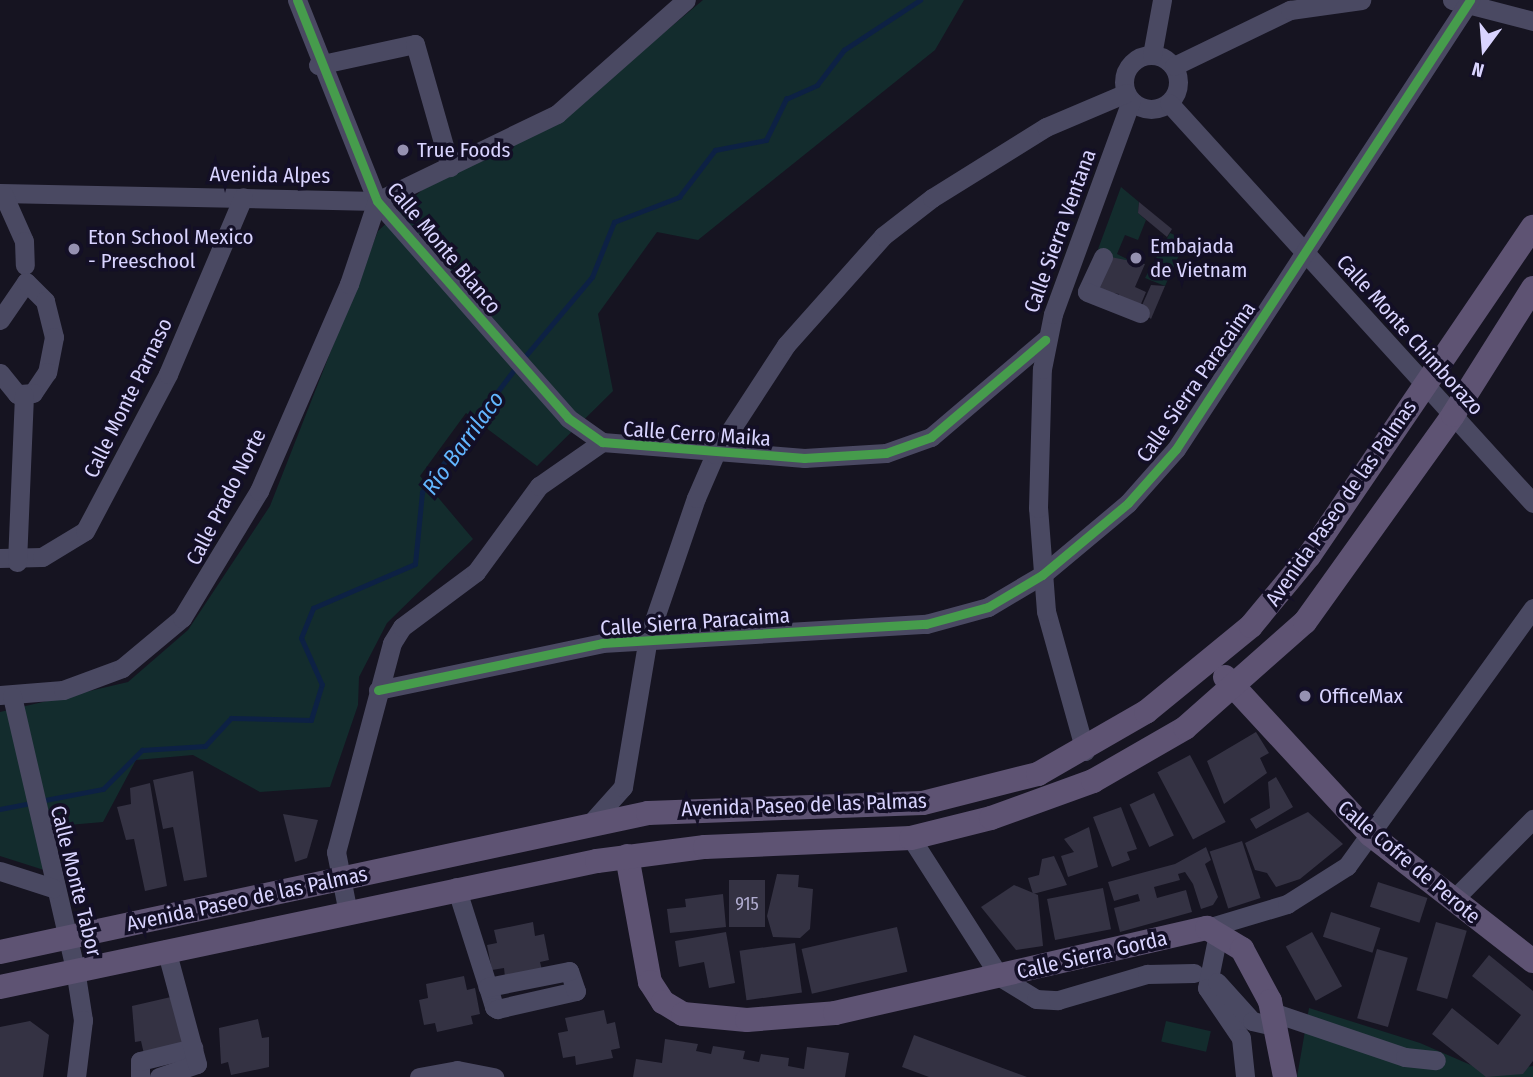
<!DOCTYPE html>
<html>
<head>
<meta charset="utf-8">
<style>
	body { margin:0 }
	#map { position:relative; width:1533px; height:1077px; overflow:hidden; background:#161421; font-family:"Fira Sans Condensed",sans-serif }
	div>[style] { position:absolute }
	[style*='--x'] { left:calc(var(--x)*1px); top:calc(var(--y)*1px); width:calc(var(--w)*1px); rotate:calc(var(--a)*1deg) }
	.green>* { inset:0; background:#132c2d; transform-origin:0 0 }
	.stream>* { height:4.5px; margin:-2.25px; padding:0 2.25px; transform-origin:2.25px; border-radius:2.25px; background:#0d2144 }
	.building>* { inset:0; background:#343243; transform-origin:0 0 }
	.minor>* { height:19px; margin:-9.5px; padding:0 9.5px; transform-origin:9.5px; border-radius:9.5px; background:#4a4962 }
	.minor>.ring { margin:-9.5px; padding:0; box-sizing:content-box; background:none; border:19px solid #4a4962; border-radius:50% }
	.major>* { height:24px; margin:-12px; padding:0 12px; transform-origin:12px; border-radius:12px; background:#5e5373 }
	.cycleway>* { height:9px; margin:-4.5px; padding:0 4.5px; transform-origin:4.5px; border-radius:4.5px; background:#469c4c }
	.dots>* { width:19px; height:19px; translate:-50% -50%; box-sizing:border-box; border:4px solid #130f26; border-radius:50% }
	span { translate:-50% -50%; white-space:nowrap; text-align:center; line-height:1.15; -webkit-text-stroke:7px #130f26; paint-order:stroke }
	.number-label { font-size:18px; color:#b0acd0 }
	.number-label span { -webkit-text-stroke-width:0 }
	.poi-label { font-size:21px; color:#d9d4ff }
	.left { translate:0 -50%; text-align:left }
	.street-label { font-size:21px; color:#d9d4ff }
	.water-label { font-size:23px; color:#62b6ff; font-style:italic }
	.north { position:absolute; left:1449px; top:14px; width:70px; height:70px; -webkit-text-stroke:5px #130f26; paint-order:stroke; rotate:196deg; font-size:19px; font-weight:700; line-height:28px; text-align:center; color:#d9d4ff }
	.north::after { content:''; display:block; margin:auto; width:24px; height:32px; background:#d9d4ff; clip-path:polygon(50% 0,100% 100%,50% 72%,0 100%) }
</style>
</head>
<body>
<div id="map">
	<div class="green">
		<div style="clip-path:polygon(703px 0,964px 0,935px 50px,698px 240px,657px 232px,598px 314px,613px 391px,537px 466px,466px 413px,420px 476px,473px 539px,387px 623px,359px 677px,358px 705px,330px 787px,260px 792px,193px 755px,136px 760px,103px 822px,57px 826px,44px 870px,0 856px,0 712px,128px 682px,188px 630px,270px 506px,378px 231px,422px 190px,562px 118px)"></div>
		<div style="clip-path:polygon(1121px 187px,1139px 202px,1138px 213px,1146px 220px,1138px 240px,1125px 235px,1117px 254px,1129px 260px,1126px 265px,1097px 252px)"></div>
		<div style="clip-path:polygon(1170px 233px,1186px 240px,1165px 286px,1145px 278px)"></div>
		<div style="clip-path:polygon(1309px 1008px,1420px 1043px,1487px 1072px,1533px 1066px,1533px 1077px,1297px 1077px)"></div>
		<div style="left:1166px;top:1021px;width:46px;height:21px;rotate:13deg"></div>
	</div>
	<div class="stream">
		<div style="--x:523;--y:359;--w:107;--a:-49.9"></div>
		<div style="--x:592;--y:277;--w:59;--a:-68.2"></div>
		<div style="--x:614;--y:222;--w:70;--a:-21"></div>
		<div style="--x:679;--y:197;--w:59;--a:-52.5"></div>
		<div style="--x:715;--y:150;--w:52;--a:-11.1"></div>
		<div style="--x:766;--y:140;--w:46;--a:-64"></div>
		<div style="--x:786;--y:99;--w:34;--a:-24"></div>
		<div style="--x:817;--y:85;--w:44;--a:-52.4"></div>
		<div style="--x:844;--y:50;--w:91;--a:-33.3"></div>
		<div style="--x:40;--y:801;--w:64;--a:-10.8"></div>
		<div style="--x:103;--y:789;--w:55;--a:-45"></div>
		<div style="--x:142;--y:750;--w:63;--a:-3.6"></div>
		<div style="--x:205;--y:746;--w:38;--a:-47"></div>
		<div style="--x:231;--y:718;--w:80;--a:1.4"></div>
		<div style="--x:311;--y:720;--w:37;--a:-73"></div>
		<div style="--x:322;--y:685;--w:51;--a:-114.1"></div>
		<div style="--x:301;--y:638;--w:32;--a:-68"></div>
		<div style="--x:313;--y:608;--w:111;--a:-23.3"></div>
		<div style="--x:415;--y:564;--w:72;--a:-84.4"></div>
		<div style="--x:422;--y:492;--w:158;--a:-53"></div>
		<div style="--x:0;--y:809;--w:33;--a:-11"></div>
	</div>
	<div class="building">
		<div style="clip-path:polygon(1139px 202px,1172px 229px,1167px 237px,1138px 213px)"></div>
		<div style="clip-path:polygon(1106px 256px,1145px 264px,1135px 287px,1146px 292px,1138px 311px,1116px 301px,1119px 294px,1091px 290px)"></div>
		<div style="clip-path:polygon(1151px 285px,1165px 286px,1151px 319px,1140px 310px)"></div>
		<div style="clip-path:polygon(1256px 732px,1269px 753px,1260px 758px,1267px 773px,1224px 804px,1207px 761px)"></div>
		<div style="left:1190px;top:755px;width:76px;height:37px;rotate:62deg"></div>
		<div style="clip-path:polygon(193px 771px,207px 877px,184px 881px,173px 827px,163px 829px,153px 780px)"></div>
		<div style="clip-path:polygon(1276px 777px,1293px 807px,1256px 829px,1250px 819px,1270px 808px,1268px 782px)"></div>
		<div style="clip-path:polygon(150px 783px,167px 886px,145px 891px,134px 839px,126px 840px,117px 807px,131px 804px,130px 788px)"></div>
		<div style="left:1154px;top:793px;width:47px;height:27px;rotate:65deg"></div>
		<div style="clip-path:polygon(1121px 807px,1137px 849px,1127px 852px,1130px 860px,1112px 867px,1093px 817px)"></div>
		<div style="clip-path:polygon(1308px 812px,1343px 844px,1300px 879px,1276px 887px,1267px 873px,1255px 870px,1245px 843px)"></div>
		<div style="clip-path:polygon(283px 814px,318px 820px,307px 858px,295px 862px)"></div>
		<div style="clip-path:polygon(1089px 827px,1098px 867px,1068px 877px,1061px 856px,1074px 852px,1064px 839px)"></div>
		<div style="left:1242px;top:841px;width:60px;height:34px;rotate:72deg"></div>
		<div style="clip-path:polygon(1206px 847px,1211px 860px,1205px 864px,1218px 897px,1213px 905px,1201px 909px,1193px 884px,1185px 872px,1178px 874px,1180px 880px,1154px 887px,1157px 898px,1186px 890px,1192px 912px,1120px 932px,1114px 908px,1140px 901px,1138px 894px,1114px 901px,1108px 882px,1175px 864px)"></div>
		<div style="clip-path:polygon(1054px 856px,1067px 885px,1033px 894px,1028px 878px,1039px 875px,1042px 859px)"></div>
		<div style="clip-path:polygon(777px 874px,799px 875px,798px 887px,813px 889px,810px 929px,800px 938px,773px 937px,767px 916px)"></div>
		<div style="left:729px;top:880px;width:36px;height:47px"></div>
		<div style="left:1378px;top:882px;width:52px;height:26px;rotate:18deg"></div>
		<div style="clip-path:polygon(1014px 885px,1038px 895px,1043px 946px,1016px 950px,981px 907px)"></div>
		<div style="left:1103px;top:888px;width:42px;height:57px;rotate:79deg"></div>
		<div style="clip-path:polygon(723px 894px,726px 927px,670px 933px,667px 909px,686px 907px,685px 899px)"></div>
		<div style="left:1331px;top:912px;width:52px;height:26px;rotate:18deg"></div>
		<div style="clip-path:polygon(533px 922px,535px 936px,544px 934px,549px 960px,540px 962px,542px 970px,505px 977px,504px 968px,492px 970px,487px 945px,497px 943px,494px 930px)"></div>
		<div style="left:1436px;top:922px;width:32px;height:71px;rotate:16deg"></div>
		<div style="left:897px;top:927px;width:46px;height:98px;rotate:77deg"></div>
		<div style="clip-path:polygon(726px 932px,735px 983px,709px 988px,704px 962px,679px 967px,675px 941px)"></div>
		<div style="left:1312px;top:932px;width:62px;height:30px;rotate:61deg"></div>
		<div style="left:795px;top:943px;width:50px;height:56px;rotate:82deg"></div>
		<div style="left:1377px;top:949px;width:32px;height:72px;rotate:16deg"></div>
		<div style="clip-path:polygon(1489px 955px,1533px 991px,1533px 1061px,1523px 1074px,1486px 1077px,1432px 1034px,1452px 1008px,1498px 1045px,1521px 1015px,1472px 976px)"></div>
		<div style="clip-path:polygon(464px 976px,467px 990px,475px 988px,480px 1014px,471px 1016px,473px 1024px,437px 1032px,435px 1023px,424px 1025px,419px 1000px,428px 998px,426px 984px)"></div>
		<div style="clip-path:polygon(171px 997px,183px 1044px,144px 1054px,141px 1041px,135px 1042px,132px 1006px)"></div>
		<div style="clip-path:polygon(604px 1010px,607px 1024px,615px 1022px,620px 1048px,611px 1050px,613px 1058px,576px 1065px,575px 1056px,563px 1058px,558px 1033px,568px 1031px,565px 1018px)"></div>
		<div style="clip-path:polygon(258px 1019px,262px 1038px,269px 1037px,269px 1067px,231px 1075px,228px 1062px,221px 1064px,219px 1028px)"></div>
		<div style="clip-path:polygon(30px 1021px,49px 1035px,43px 1077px,0 1077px,0 1027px)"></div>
		<div style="clip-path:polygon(914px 1035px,1027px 1077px,929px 1077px,902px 1067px)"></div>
		<div style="clip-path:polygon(665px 1039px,698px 1044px,696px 1051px,711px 1054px,713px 1046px,745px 1051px,743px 1059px,759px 1062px,761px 1054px,789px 1058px,788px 1066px,804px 1069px,807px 1047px,849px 1053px,845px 1077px,633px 1077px,636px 1059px,662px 1063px)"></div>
	</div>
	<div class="minor">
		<div style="--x:297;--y:0;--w:216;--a:68.3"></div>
		<div style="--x:377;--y:201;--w:289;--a:48.6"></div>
		<div style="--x:568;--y:418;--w:42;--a:35.2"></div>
		<div style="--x:602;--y:442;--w:203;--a:4.5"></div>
		<div style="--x:804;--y:458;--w:82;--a:-3.5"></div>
		<div style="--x:886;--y:453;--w:48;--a:-19.6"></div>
		<div style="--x:931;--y:437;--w:150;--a:-40.4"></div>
		<div style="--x:1452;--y:0;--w:84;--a:14.5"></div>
		<div class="ring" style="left:1124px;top:55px;width:35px;height:35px"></div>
		<div style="--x:1152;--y:55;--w:56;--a:-79.7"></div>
		<div style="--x:318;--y:65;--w:99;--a:-12.2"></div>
		<div style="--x:415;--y:44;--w:128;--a:74.1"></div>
		<div style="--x:1174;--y:66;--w:129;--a:-25.8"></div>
		<div style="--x:1290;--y:10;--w:72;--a:-8"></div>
		<div style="--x:1169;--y:103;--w:541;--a:47.7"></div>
		<div style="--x:0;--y:193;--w:377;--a:1.2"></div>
		<div style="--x:377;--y:201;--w:200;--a:-25.8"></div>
		<div style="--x:557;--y:114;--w:172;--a:-41.5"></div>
		<div style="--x:3;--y:194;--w:51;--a:65.9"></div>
		<div style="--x:24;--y:241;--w:24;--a:88"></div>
		<div style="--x:1103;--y:257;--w:38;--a:115"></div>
		<div style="--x:1087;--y:292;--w:57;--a:21.6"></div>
		<div style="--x:0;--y:320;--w:46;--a:-55.6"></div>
		<div style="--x:26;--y:282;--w:27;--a:45"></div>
		<div style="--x:45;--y:301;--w:37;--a:76"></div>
		<div style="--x:54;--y:337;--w:36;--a:101"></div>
		<div style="--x:47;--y:372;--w:25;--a:124"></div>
		<div style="--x:33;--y:393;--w:16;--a:176"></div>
		<div style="--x:17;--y:394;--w:27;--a:-129"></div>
		<div style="--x:0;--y:558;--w:42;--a:-1.4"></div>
		<div style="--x:42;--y:557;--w:50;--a:-31.2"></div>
		<div style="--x:85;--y:531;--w:178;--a:-62.1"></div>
		<div style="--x:168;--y:374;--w:192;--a:-67"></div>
		<div style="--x:17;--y:562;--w:167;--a:-87.6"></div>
		<div style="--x:378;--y:690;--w:229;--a:-11.8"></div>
		<div style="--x:602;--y:643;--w:325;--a:-3.4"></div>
		<div style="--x:926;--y:624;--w:64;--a:-15.3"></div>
		<div style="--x:988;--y:607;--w:63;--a:-30.7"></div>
		<div style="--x:1042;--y:575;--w:112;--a:-39.9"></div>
		<div style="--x:1128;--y:503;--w:72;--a:-48.4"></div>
		<div style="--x:1176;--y:449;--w:537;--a:-56.78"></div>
		<div style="--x:0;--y:695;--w:63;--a:-4.5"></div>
		<div style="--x:63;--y:690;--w:63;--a:-20.4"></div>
		<div style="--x:122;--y:668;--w:78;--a:-39.8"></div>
		<div style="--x:182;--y:618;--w:149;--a:-58.8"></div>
		<div style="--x:259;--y:491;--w:226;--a:-66.5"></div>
		<div style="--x:349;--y:284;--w:88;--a:-71.4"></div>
		<div style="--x:12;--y:696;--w:280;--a:77"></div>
		<div style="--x:75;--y:969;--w:52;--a:81.1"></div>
		<div style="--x:83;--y:1020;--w:57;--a:97"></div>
		<div style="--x:1085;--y:751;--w:145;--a:-105.6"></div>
		<div style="--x:1046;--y:611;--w:103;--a:-94.4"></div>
		<div style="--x:1038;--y:508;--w:139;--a:-88.4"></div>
		<div style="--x:1042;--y:369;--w:56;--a:-78.7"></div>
		<div style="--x:1053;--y:314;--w:227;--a:-69.9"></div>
		<div style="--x:589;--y:825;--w:51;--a:-48.2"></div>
		<div style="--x:623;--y:787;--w:151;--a:-80.5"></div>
		<div style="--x:648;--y:638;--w:148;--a:-71.1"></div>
		<div style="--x:696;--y:498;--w:48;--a:-66.6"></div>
		<div style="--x:715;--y:454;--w:130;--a:-56.9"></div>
		<div style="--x:786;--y:345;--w:146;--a:-48.3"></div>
		<div style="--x:883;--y:236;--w:62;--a:-37.8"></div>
		<div style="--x:932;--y:198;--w:134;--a:-31.9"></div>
		<div style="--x:1046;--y:127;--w:87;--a:-23"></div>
		<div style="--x:911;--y:838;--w:165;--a:57.4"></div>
		<div style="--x:1000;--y:977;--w:42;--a:31.4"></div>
		<div style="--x:1036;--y:999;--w:22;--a:3"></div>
		<div style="--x:1058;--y:1000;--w:93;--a:-16.3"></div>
		<div style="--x:1147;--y:974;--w:47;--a:-1.2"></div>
		<div style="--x:0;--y:871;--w:56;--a:17.8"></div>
		<div style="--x:456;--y:887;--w:105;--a:72.3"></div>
		<div style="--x:488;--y:987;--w:21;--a:73"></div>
		<div style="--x:494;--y:1007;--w:4;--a:34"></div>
		<div style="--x:497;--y:1009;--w:81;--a:-12.8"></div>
		<div style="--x:576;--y:991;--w:21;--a:-109"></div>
		<div style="--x:569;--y:971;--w:83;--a:168.8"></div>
		<div style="--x:1453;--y:900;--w:114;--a:-45.4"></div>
		<div style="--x:348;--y:913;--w:62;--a:-101.1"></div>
		<div style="--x:336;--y:852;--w:216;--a:-75"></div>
		<div style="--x:392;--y:643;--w:19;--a:-58"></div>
		<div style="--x:402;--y:627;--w:92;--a:-36.6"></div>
		<div style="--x:476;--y:572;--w:107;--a:-53.8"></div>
		<div style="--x:539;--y:486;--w:77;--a:-34.9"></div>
		<div style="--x:1207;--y:928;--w:84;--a:-16.7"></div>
		<div style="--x:1287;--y:904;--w:71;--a:-32.3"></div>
		<div style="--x:1347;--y:866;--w:318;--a:-54.2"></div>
		<div style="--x:1218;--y:934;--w:55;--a:101.5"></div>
		<div style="--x:1207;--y:988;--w:60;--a:55.8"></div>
		<div style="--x:1241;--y:1038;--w:39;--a:84"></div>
		<div style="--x:1217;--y:982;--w:52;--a:48.1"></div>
		<div style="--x:1252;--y:1021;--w:26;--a:13"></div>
		<div style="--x:1275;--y:1013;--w:137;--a:18.7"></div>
		<div style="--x:1405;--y:1057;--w:31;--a:6"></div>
		<div style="--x:140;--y:1077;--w:16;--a:-90"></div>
		<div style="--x:140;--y:1061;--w:55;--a:-13.8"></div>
		<div style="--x:159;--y:1077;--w:40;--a:-18.9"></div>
		<div style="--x:197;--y:1064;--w:119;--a:-105.1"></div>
		<div style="--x:419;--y:1077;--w:39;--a:-10"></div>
		<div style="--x:457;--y:1070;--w:38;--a:11"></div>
	</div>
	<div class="major">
		<div style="--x:1225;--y:677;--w:215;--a:47.3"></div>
		<div style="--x:1371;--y:835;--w:205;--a:37.9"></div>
		<div style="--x:627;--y:856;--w:128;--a:79.7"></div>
		<div style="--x:650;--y:982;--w:24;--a:57"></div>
		<div style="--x:663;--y:1002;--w:23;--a:31"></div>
		<div style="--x:683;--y:1014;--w:64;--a:5.4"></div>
		<div style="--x:747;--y:1020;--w:88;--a:-4.5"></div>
		<div style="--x:835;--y:1013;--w:382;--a:-12.9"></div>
		<div style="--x:1207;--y:928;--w:41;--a:31"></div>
		<div style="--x:1242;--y:949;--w:59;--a:61.7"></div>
		<div style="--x:1270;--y:1001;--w:77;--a:78.8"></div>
		<div style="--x:0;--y:952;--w:663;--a:-12.11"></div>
		<div style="--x:648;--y:813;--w:275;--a:-2.1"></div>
		<div style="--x:923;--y:803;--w:119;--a:-14.2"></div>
		<div style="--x:1038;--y:774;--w:125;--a:-29.9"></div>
		<div style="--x:1146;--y:712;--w:136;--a:-39.3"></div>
		<div style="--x:1251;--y:626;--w:91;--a:-50.4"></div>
		<div style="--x:1309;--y:556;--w:398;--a:-55.8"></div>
		<div style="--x:0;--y:987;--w:610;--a:-11.92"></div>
		<div style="--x:597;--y:861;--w:109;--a:-7.4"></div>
		<div style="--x:705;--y:847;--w:206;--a:-2.5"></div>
		<div style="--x:911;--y:838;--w:82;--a:-14"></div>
		<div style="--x:991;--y:818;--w:109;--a:-19.9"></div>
		<div style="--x:1093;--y:781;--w:106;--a:-29.9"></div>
		<div style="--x:1185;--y:728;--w:160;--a:-41.5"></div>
		<div style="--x:1305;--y:622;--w:254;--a:-54.4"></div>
		<div style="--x:1453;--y:415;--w:150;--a:-57.8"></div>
	</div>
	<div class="cycleway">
		<div style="--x:297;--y:0;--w:216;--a:68.3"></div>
		<div style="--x:377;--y:201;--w:289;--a:48.6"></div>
		<div style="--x:568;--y:418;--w:42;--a:35.2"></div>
		<div style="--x:602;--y:442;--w:203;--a:4.5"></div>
		<div style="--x:804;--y:458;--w:82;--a:-3.5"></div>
		<div style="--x:886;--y:453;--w:48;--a:-19.6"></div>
		<div style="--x:931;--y:437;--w:150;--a:-40.4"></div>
		<div style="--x:378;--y:690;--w:229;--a:-11.8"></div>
		<div style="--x:602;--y:643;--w:325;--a:-3.4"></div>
		<div style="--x:926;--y:624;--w:64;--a:-15.3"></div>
		<div style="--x:988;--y:607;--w:63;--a:-30.7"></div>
		<div style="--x:1042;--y:575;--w:112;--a:-39.9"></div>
		<div style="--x:1128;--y:503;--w:72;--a:-48.4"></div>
		<div style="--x:1176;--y:449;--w:537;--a:-56.78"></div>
	</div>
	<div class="dots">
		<div style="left:403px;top:150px;background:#9591b1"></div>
		<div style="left:74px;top:249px;background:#9591b1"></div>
		<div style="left:1136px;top:258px;background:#9591b1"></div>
		<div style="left:1305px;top:696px;background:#9591b1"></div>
	</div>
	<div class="number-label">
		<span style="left:747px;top:904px">915</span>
	</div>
	<div class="poi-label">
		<span class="left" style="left:417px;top:150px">True Foods</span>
		<span class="left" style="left:88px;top:249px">Eton School Mexico<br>- Preeschool</span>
		<span class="left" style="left:1150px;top:258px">Embajada<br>de Vietnam</span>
		<span class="left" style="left:1319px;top:696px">OfficeMax</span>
	</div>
	<div class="street-label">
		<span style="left:270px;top:175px;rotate:1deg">Avenida Alpes</span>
		<span style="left:1060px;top:231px;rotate:-70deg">Calle Sierra Ventana</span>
		<span style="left:444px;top:248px;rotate:50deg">Calle Monte Blanco</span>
		<span style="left:1410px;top:335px;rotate:48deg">Calle Monte Chimborazo</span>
		<span style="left:1196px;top:382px;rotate:-55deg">Calle Sierra Paracaima</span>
		<span style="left:128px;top:398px;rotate:-64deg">Calle Monte Parnaso</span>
		<span style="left:697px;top:434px;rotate:4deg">Calle Cerro Maika</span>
		<span style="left:226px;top:497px;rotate:-63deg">Calle Prado Norte</span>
		<span style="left:1341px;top:503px;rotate:-55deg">Avenida Paseo de las Palmas</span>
		<span style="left:695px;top:622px;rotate:-4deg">Calle Sierra Paracaima</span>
		<span style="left:804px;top:805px;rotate:-2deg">Avenida Paseo de las Palmas</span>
		<span style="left:1409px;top:862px;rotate:40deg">Calle Cofre de Perote</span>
		<span style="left:76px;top:881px;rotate:76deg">Calle Monte Tabor</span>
		<span style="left:247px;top:899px;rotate:-12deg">Avenida Paseo de las Palmas</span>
		<span style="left:1092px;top:955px;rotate:-13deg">Calle Sierra Gorda</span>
	</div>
	<div class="water-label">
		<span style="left:463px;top:443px;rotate:-54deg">Río Barrilaco</span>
	</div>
	<div class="north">N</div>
</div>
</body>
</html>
